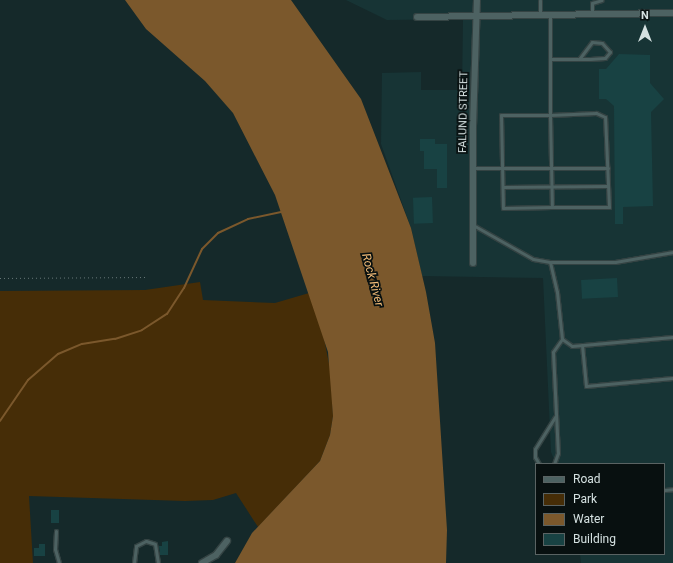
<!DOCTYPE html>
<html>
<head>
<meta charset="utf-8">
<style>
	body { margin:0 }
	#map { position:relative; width:673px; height:563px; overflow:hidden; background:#15292a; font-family:Roboto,sans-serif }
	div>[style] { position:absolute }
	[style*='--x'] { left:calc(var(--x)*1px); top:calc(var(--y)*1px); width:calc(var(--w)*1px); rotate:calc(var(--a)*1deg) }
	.built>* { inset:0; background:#173435 }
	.green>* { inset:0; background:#462d07 }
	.water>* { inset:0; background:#7b582c }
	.stream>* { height:2px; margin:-1px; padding:0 1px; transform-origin:1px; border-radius:1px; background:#7b582c }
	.building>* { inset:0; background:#184243; transform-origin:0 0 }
	.path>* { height:1px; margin-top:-0.5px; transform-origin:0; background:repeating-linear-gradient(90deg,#667677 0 1px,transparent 0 4px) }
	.roads { filter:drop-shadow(1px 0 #344343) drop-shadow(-1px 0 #344343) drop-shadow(0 1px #344343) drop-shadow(0 -1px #344343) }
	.service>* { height:3px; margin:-1.5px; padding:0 1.5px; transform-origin:1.5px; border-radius:1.5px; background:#4d6262 }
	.minor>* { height:6px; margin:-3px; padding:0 3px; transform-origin:3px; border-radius:3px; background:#4d6262 }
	span { translate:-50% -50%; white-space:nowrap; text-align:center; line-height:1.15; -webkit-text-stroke:3.5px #081010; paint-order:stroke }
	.street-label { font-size:11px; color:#d4e0e0 }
	.water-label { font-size:12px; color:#f3bc78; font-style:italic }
	.legend { position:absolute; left:535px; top:463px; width:130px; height:92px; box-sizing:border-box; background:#081010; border:1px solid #5a6363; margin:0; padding:5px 7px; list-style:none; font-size:12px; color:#d4e0e0 }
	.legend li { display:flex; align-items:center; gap:8px; height:20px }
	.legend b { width:20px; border:1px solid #5a6363 }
	.north { position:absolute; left:625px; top:8px; width:40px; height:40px; -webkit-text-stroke:3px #081010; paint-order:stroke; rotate:0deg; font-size:11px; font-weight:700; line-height:16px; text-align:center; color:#d4e0e0 }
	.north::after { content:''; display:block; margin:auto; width:14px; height:18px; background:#d4e0e0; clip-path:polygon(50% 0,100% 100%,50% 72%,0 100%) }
</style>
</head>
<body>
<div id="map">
	<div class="built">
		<div style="clip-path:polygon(346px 0,673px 0,673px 563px,581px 563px,580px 554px,664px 554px,664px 464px,556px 464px,551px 452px,543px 278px,422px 276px,411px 228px,381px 144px,382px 73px,421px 72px,421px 90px,462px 90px,463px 19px,387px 20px)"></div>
	</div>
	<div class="green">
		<div style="clip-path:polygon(200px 282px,203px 300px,275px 303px,309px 293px,323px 333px,331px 374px,333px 416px,330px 435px,320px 461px,258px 527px,236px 493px,213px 500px,185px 501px,29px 496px,33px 563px,0 563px,0 291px,145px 290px)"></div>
	</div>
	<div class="water">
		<div style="clip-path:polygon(125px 0,291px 0,361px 99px,411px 228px,426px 292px,435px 343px,447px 530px,446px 563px,235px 563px,252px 533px,320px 461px,330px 435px,333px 416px,328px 352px,275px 195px,233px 113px,205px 81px,146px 29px)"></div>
	</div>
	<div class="stream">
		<div style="--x:0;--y:421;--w:50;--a:-55.7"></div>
		<div style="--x:28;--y:380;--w:40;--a:-41"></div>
		<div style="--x:58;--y:354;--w:26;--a:-23"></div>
		<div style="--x:82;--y:344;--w:33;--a:-9"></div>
		<div style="--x:115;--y:339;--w:28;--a:-18"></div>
		<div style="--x:142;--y:330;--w:30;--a:-33"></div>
		<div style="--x:167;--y:314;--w:31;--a:-57"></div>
		<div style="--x:184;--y:288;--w:43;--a:-65.2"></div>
		<div style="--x:202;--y:249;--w:23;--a:-45"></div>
		<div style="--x:218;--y:233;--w:33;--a:-25"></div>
		<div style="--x:248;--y:219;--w:35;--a:-12"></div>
	</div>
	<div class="building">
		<div style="clip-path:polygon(619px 54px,650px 55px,650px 83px,664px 99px,651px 112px,653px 206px,623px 207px,623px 224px,615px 224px,614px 106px,606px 99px,599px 99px,599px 69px,606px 69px)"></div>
		<div style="clip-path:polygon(420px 139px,435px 139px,435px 144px,447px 144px,447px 188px,437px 188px,437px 169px,424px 169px,424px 151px,420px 151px)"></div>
		<div style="left:432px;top:197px;width:26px;height:19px;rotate:88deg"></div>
		<div style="left:617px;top:278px;width:19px;height:36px;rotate:87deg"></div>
		<div style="left:51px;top:510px;width:8px;height:13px"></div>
		<div style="clip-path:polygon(168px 541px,168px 555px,160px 555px,159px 546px,162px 546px,162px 542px)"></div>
		<div style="clip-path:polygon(39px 544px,45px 544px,45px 556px,34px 556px,34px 548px,39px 548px)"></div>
	</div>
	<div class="path">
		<div style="--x:0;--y:278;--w:147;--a:-0.4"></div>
	</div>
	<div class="roads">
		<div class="service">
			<div style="--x:540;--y:0;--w:14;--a:90"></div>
			<div style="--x:550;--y:14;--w:101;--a:90"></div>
			<div style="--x:550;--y:115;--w:92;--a:88.8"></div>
			<div style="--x:552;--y:207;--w:57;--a:0"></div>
			<div style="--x:609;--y:207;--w:90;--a:-92.5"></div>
			<div style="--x:605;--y:117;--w:10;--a:-156"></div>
			<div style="--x:596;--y:113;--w:46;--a:177.5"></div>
			<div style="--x:550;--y:115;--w:49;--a:180"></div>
			<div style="--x:501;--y:115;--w:93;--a:88.8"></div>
			<div style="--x:503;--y:208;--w:49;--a:-1.2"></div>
			<div style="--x:592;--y:14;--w:11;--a:-90"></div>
			<div style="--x:592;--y:3;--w:10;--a:-17"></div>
			<div style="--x:550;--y:59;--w:40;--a:0"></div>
			<div style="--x:590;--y:59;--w:15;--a:-4"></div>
			<div style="--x:605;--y:58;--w:8;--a:-50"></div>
			<div style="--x:610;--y:52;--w:12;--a:-132"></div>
			<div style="--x:602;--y:43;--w:10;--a:-174"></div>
			<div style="--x:592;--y:42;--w:21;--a:127"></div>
			<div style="--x:474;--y:168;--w:134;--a:0"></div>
			<div style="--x:503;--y:187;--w:105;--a:-0.5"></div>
			<div style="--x:473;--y:225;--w:69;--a:29.5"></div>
			<div style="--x:533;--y:259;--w:17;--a:10"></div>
			<div style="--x:550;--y:262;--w:65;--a:0"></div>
			<div style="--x:615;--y:262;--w:59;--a:-9.8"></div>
			<div style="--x:550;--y:262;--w:31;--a:77"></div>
			<div style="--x:557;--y:292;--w:47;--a:83.9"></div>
			<div style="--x:562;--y:339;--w:16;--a:125"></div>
			<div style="--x:553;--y:352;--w:101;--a:87.2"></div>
			<div style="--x:558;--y:453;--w:12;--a:110"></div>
			<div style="--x:562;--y:339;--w:12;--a:35"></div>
			<div style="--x:572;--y:346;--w:101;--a:-5.1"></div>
			<div style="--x:582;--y:345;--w:41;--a:84.4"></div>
			<div style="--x:586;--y:386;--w:87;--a:-5.3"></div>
			<div style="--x:539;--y:464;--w:8;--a:-120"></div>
			<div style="--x:535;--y:457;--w:8;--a:-90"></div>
			<div style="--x:535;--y:449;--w:38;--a:-58"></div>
			<div style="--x:664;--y:490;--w:9;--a:-6"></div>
			<div style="--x:56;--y:531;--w:18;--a:93"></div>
			<div style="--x:55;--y:549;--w:15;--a:74"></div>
			<div style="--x:134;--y:563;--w:17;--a:-83"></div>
			<div style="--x:136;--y:546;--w:11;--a:-27"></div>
			<div style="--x:146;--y:541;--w:9;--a:18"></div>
			<div style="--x:155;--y:544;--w:19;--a:81"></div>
		</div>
		<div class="minor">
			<div style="--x:417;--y:17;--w:256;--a:-0.9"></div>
			<div style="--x:473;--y:263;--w:136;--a:-90"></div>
			<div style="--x:473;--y:127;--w:127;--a:-88.2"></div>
			<div style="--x:202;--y:563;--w:16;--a:-30"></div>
			<div style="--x:216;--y:555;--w:18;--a:-52"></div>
		</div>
	</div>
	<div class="street-label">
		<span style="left:464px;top:112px;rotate:-89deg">FALUND STREET</span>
	</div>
	<div class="water-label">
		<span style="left:372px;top:280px;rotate:75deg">Rock River</span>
	</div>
	<ul class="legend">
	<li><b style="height:5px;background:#4d6262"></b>Road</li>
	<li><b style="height:11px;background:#462d07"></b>Park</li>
	<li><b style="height:11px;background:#7b582c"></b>Water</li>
	<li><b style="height:11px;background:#184243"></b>Building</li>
	</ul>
	<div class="north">N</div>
</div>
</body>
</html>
